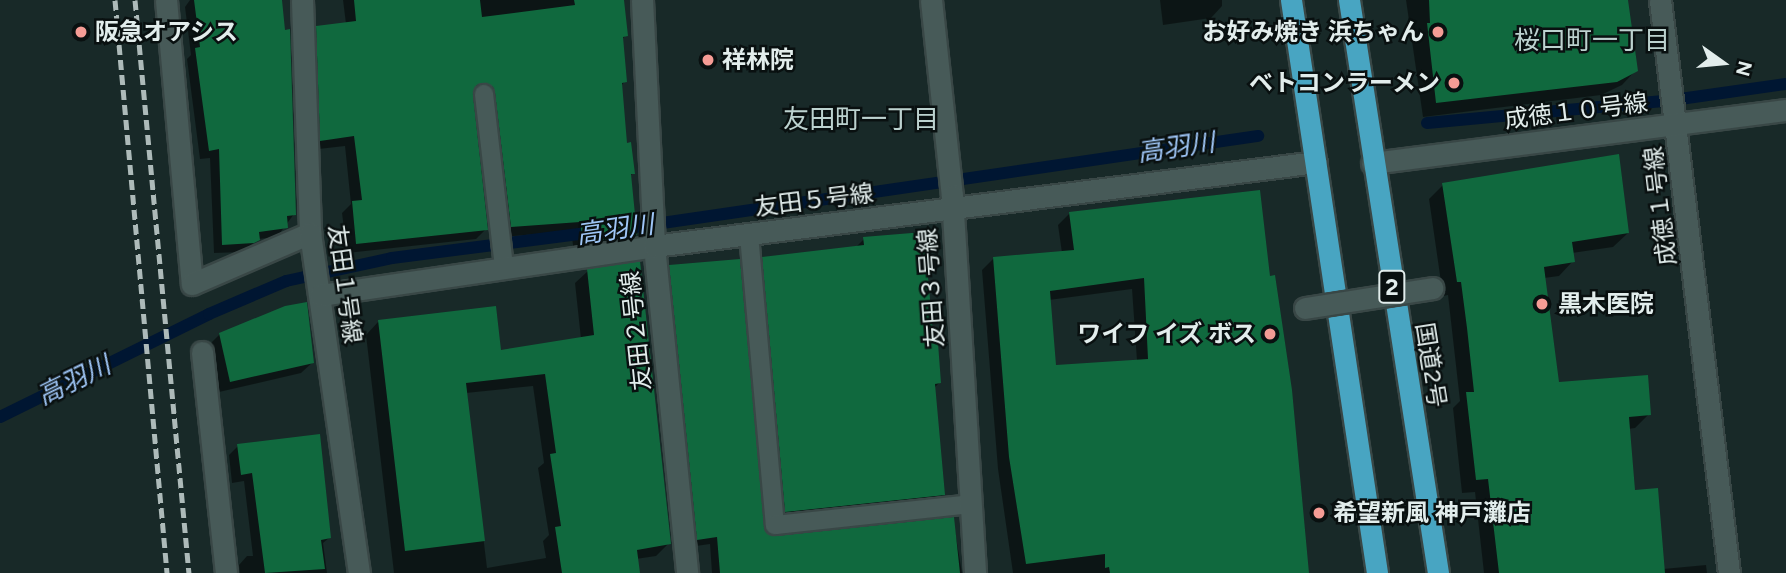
<!DOCTYPE html>
<html>
<head>
<meta charset="utf-8">
<style>
	body { margin:0 }
	#map { position:relative; width:1786px; height:573px; overflow:hidden; background:#182928; font-family:Figtree,"Noto Sans JP",sans-serif }
	div>[style] { position:absolute }
	[style*='--x'] { left:calc(var(--x)*1px); top:calc(var(--y)*1px); width:calc(var(--w)*1px); rotate:calc(var(--a)*1deg) }
	.shadow>* { inset:0; background:#0007 }
	.stream>* { height:12px; margin:-6px; padding:0 6px; transform-origin:6px; border-radius:6px; background:#001632 }
	.building>* { inset:0; background:#10693e }
	.roads { filter:drop-shadow(2px 0 #394746) drop-shadow(-2px 0 #394746) drop-shadow(0 2px #394746) drop-shadow(0 -2px #394746) }
	.lane>* { height:18px; margin:-9px; padding:0 9px; transform-origin:9px; border-radius:9px; background:#475a58 }
	.street>* { height:21px; margin:-10.5px; padding:0 10.5px; transform-origin:10.5px; border-radius:10.5px; background:#475a58 }
	.highway>* { height:21px; margin:-10.5px; padding:0 10.5px; transform-origin:10.5px; border-radius:10.5px; background:#48a5c2 }
	.rail>* { height:5px; margin-top:-2.5px; transform-origin:0; background:repeating-linear-gradient(90deg,#adbab9 0 10px,transparent 0 15px) }
	.bridges { filter:drop-shadow(2px 0 #394746) drop-shadow(-2px 0 #394746) drop-shadow(0 2px #394746) drop-shadow(0 -2px #394746) }
	.street-bridge>* { height:21px; margin:-10.5px; padding:0 10.5px; transform-origin:10.5px; border-radius:10.5px; background:#475a58 }
	.dots>* { width:19px; height:19px; translate:-50% -50%; box-sizing:border-box; border:4px solid #091010; border-radius:50% }
	span { translate:-50% -50%; white-space:nowrap; text-align:center; line-height:1.15; -webkit-text-stroke:5px #091010; paint-order:stroke }
	.shield-label span { padding:2px 5px; background:#091010; border:2px solid; border-radius:5px; -webkit-text-stroke-width:0 }
	.shield-label { font-size:23px; color:#e2edec; font-weight:700 }
	.poi-label { font-size:24px; color:#e2edec; font-weight:700 }
	.left { translate:0 -50%; text-align:left }
	.right { translate:-100% -50%; text-align:right }
	.street-label { font-size:24px; color:#e2edec }
	.neighbourhood-label { font-size:26px; color:#bcd2cf }
	.water-label { font-size:26px; color:#9fc6f7; font-style:italic }
	.north { position:absolute; left:1688px; top:28px; width:70px; height:70px; -webkit-text-stroke:5px #091010; paint-order:stroke; rotate:105deg; font-size:19px; font-weight:700; line-height:28px; text-align:center; color:#e2edec }
	.north::after { content:''; display:block; margin:auto; width:24px; height:32px; background:#e2edec; clip-path:polygon(50% 0,100% 100%,50% 72%,0 100%) }
</style>
</head>
<body>
<div id="map">
	<div class="shadow">
		<div style="clip-path:polygon(190px 0,280px 0,294px 214px,277px 237px,258px 239px,243px 252px,214px 253px,210px 158px,200px 159px,187px 59px,191px 55px,185px 7px)"></div>
		<div style="clip-path:polygon(343px 0,622px 0,626px 35px,621px 40px,625px 81px,621px 86px,625px 145px,633px 173px,629px 177px,635px 235px,625px 245px,574px 252px,571px 231px,501px 237px,483px 97px,472px 92px,486px 229px,476px 239px,347px 253px,342px 213px,351px 204px,345px 146px,310px 150px,307px 38px,317px 28px,346px 24px)"></div>
		<div style="clip-path:polygon(1160px 0,1222px 0,1222px 6px,1211px 18px,1163px 25px)"></div>
		<div style="clip-path:polygon(1406px 0,1622px 0,1636px 70px,1622px 85px,1601px 95px,1423px 117px)"></div>
		<div style="clip-path:polygon(1443px 185px,1628px 233px,1613px 247px,1572px 253px,1573px 261px,1559px 276px,1544px 278px,1557px 384px,1649px 414px,1635px 428px,1628px 429px,1633px 492px,1663px 569px,1706px 565px,1707px 573px,1484px 573px,1475px 492px,1462px 493px,1453px 408px,1460px 401px,1448px 295px,1443px 296px,1429px 199px)"></div>
		<div style="clip-path:polygon(evenodd,1258px 192px,1308px 573px,1013px 573px,998px 469px,982px 270px,994px 258px,1062px 253px,1058px 225px,1070px 213px,1258px 192px,1132px 289px,1137px 361px,1054px 367px,1049px 300px,1132px 289px)"></div>
		<div style="clip-path:polygon(864px 239px,932px 345px,939px 383px,934px 388px,943px 495px,934px 504px,776px 521px,754px 268px,763px 259px,855px 248px)"></div>
		<div style="clip-path:polygon(670px 267px,764px 532px,776px 538px,953px 519px,962px 573px,712px 573px,710px 544px,689px 547px,662px 275px)"></div>
		<div style="clip-path:polygon(evenodd,588px 271px,669px 543px,656px 556px,636px 559px,639px 573px,394px 573px,366px 335px,378px 322px,500px 352px,581px 339px,575px 283px,588px 271px,533px 386px,544px 463px,538px 468px,549px 535px,543px 541px,546px 558px,487px 568px,466px 393px,533px 386px)"></div>
		<div style="clip-path:polygon(220px 334px,313px 362px,301px 373px,219px 392px,209px 345px)"></div>
		<div style="clip-path:polygon(238px 446px,329px 538px,323px 543px,327px 573px,240px 573px,239px 565px,247px 556px,253px 556px,244px 481px,232px 483px,229px 455px)"></div>
	</div>
	<div class="stream">
		<div style="--x:1427;--y:123;--w:240;--a:-5.3"></div>
		<div style="--x:1666;--y:101;--w:121;--a:-8.1"></div>
		<div style="--x:621;--y:229;--w:644;--a:-8.31"></div>
		<div style="--x:0;--y:417;--w:233;--a:-26.2"></div>
		<div style="--x:209;--y:314;--w:84;--a:-23.2"></div>
		<div style="--x:286;--y:281;--w:108;--a:-12.2"></div>
		<div style="--x:392;--y:258;--w:206;--a:-7.3"></div>
	</div>
	<div class="building">
		<div style="clip-path:polygon(194px 0,282px 0,285px 30px,290px 29px,296px 215px,287px 216px,288px 228px,259px 232px,260px 240px,254px 243px,222px 245px,219px 149px,209px 151px,195px 48px,200px 47px)"></div>
		<div style="clip-path:polygon(354px 0,480px 0,482px 17px,575px 5px,574px 0,624px 0,628px 36px,623px 37px,627px 82px,622px 83px,627px 143px,631px 142px,635px 174px,631px 174px,637px 235px,583px 243px,580px 222px,511px 227px,495px 93px,493px 87px,483px 83px,477px 85px,473px 95px,488px 230px,356px 244px,352px 201px,362px 200px,354px 136px,320px 141px,316px 26px,356px 21px)"></div>
		<div style="clip-path:polygon(1429px 0,1628px 0,1638px 71px,1617px 82px,1436px 103px,1427px 23px,1430px 23px)"></div>
		<div style="clip-path:polygon(1619px 154px,1629px 233px,1572px 242px,1575px 262px,1544px 267px,1559px 382px,1648px 375px,1651px 415px,1629px 417px,1635px 490px,1658px 488px,1665px 573px,1499px 573px,1488px 479px,1476px 480px,1466px 392px,1474px 392px,1467px 328px,1461px 282px,1457px 282px,1442px 183px)"></div>
		<div style="clip-path:polygon(evenodd,1260px 190px,1270px 276px,1275px 275px,1292px 390px,1309px 573px,1110px 573px,1109px 567px,1105px 568px,1105px 554px,1026px 564px,1009px 457px,993px 257px,1074px 250px,1069px 212px,1260px 190px,1144px 278px,1148px 359px,1056px 365px,1050px 291px,1144px 278px)"></div>
		<div style="clip-path:polygon(924px 232px,934px 344px,938px 343px,941px 383px,935px 384px,945px 495px,785px 512px,762px 257px,864px 245px,863px 237px)"></div>
		<div style="clip-path:polygon(740px 259px,765px 531px,776px 536px,954px 517px,960px 573px,720px 573px,717px 537px,697px 540px,669px 265px)"></div>
		<div style="clip-path:polygon(640px 261px,671px 544px,637px 550px,640px 573px,562px 573px,555px 527px,561px 526px,550px 454px,556px 453px,545px 374px,466px 383px,485px 541px,405px 551px,378px 320px,496px 306px,501px 350px,594px 335px,587px 269px)"></div>
		<div style="clip-path:polygon(307px 302px,314px 363px,230px 382px,219px 333px,285px 306px)"></div>
		<div style="clip-path:polygon(320px 434px,331px 538px,321px 540px,325px 569px,265px 573px,252px 473px,241px 475px,237px 444px)"></div>
	</div>
	<div class="roads">
		<div class="lane">
			<div style="--x:484;--y:94;--w:174;--a:83.4"></div>
			<div style="--x:749;--y:235;--w:291;--a:84.9"></div>
			<div style="--x:775;--y:525;--w:197;--a:-6.1"></div>
		</div>
		<div class="street">
			<div style="--x:166;--y:0;--w:285;--a:84.8"></div>
			<div style="--x:192;--y:284;--w:129;--a:-23.4"></div>
			<div style="--x:302;--y:0;--w:233;--a:88"></div>
			<div style="--x:310;--y:233;--w:344;--a:81.8"></div>
			<div style="--x:642;--y:0;--w:246;--a:87.2"></div>
			<div style="--x:654;--y:246;--w:329;--a:84.2"></div>
			<div style="--x:931;--y:0;--w:197;--a:83.9"></div>
			<div style="--x:952;--y:196;--w:378;--a:86.5"></div>
			<div style="--x:1660;--y:0;--w:577;--a:83.13"></div>
			<div style="--x:1372;--y:163;--w:417;--a:-7.3"></div>
			<div style="--x:320;--y:295;--w:338;--a:-8.3"></div>
			<div style="--x:654;--y:246;--w:667;--a:-7.23"></div>
			<div style="--x:202;--y:352;--w:222;--a:83.8"></div>
		</div>
		<div class="highway">
			<div style="--x:1291;--y:0;--w:579;--a:81.46"></div>
			<div style="--x:1349;--y:0;--w:580;--a:81.17"></div>
		</div>
	</div>
	<div class="rail">
		<div style="--x:115;--y:0;--w:575;--a:84.81"></div>
		<div style="--x:135;--y:0;--w:576;--a:84.62"></div>
	</div>
	<div class="bridges">
		<div class="street-bridge">
			<div style="--x:1305;--y:308;--w:129;--a:-8.9"></div>
		</div>
	</div>
	<div class="dots">
		<div style="left:81px;top:32px;background:#f59c95"></div>
		<div style="left:1438px;top:32px;background:#f59c95"></div>
		<div style="left:708px;top:60px;background:#f59c95"></div>
		<div style="left:1454px;top:83px;background:#f59c95"></div>
		<div style="left:1542px;top:304px;background:#f59c95"></div>
		<div style="left:1270px;top:334px;background:#f59c95"></div>
		<div style="left:1319px;top:513px;background:#f59c95"></div>
	</div>
	<div class="shield-label">
		<span style="left:1392px;top:287px">2</span>
	</div>
	<div class="poi-label">
		<span class="left" style="left:95px;top:32px">阪急オアシス</span>
		<span class="right" style="left:1424px;top:32px">お好み焼き 浜ちゃん</span>
		<span class="left" style="left:722px;top:60px">祥林院</span>
		<span class="right" style="left:1440px;top:83px">ベトコンラーメン</span>
		<span class="left" style="left:1558px;top:304px">黒木医院</span>
		<span class="right" style="left:1256px;top:334px">ワイフ イズ ボス</span>
		<span class="left" style="left:1333px;top:513px">希望新風 神戸灘店</span>
	</div>
	<div class="street-label">
		<span style="left:1576px;top:111px;rotate:-7deg">成徳１０号線</span>
		<span style="left:814px;top:200px;rotate:-7deg">友田５号線</span>
		<span style="left:1660px;top:206px;rotate:-97deg">成徳１号線</span>
		<span style="left:345px;top:284px;rotate:82deg">友田１号線</span>
		<span style="left:931px;top:288px;rotate:-94deg">友田３号線</span>
		<span style="left:636px;top:331px;rotate:-96deg">友田２号線</span>
		<span style="left:1431px;top:365px;rotate:81deg">国道2号</span>
	</div>
	<div class="neighbourhood-label">
		<span style="left:1592px;top:41px">桜口町一丁目</span>
		<span style="left:861px;top:120px">友田町一丁目</span>
	</div>
	<div class="water-label">
		<span style="left:1176px;top:148px;rotate:-8deg">高羽川</span>
		<span style="left:615px;top:230px;rotate:-8deg">高羽川</span>
		<span style="left:74px;top:381px;rotate:-26deg">高羽川</span>
	</div>
	<div class="north">N</div>
</div>
</body>
</html>
